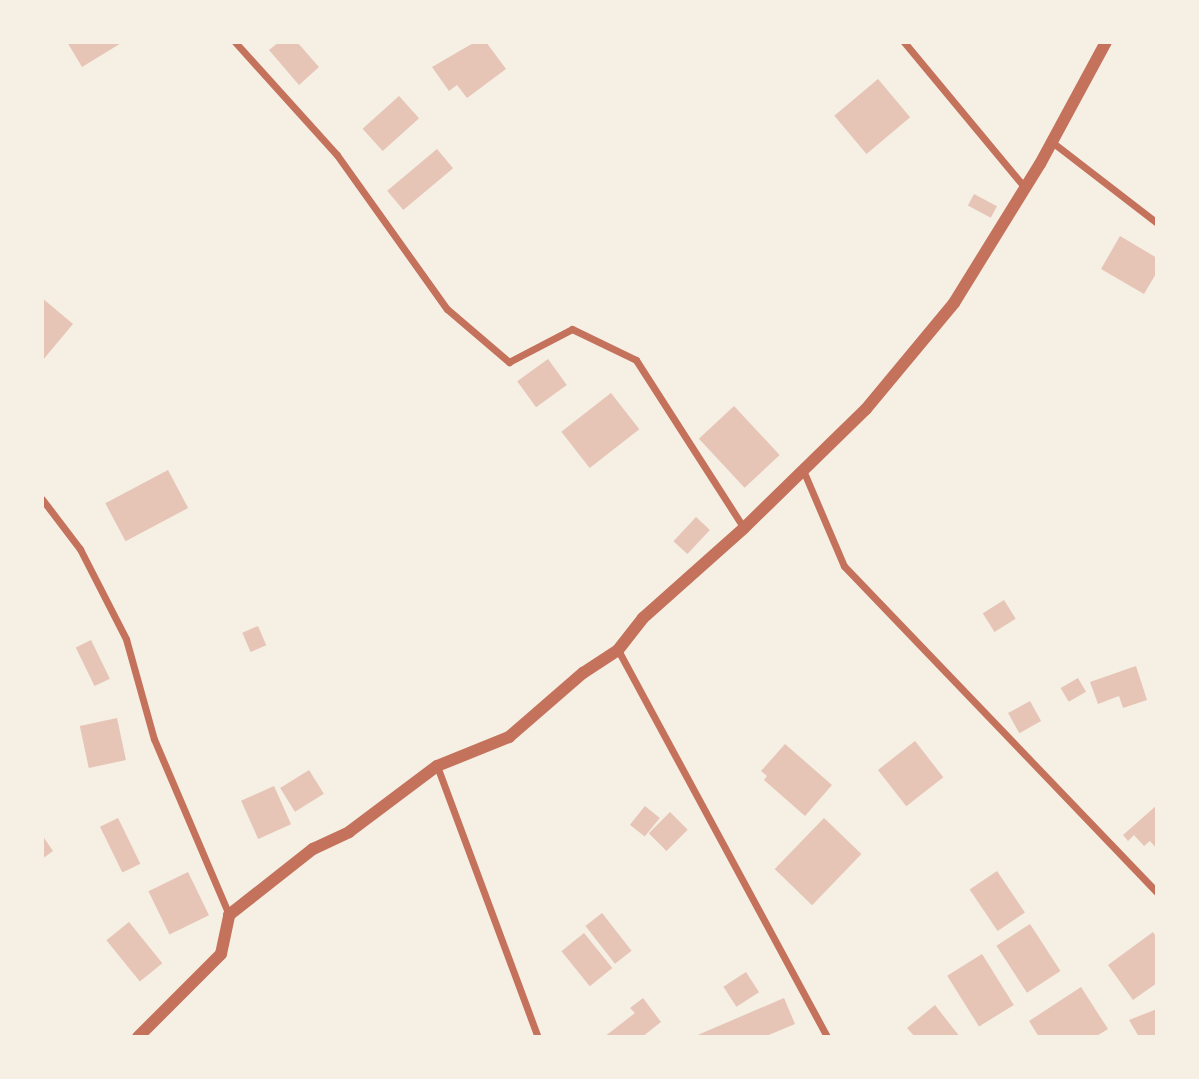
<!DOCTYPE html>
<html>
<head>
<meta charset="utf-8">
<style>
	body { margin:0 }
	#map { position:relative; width:1199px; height:1079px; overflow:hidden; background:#f6efe4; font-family:Lato,sans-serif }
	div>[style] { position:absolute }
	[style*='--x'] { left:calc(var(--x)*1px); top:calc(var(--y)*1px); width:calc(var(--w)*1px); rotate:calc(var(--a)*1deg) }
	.building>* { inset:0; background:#e6c5b7; transform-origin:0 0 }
	.minor>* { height:7px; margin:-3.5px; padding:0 3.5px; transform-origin:3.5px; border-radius:3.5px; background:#c5725c }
	.tertiary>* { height:12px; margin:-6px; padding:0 6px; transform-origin:6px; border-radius:6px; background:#c5725c }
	span { translate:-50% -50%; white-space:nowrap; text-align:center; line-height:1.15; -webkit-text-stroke:5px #f6efe4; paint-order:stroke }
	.frame { position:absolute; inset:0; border:44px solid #f6efe4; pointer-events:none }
</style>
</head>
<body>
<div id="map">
	<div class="building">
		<div style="clip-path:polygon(67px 42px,123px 42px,82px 67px)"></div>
		<div style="clip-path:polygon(279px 42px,297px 42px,319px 67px,299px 85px,269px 50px)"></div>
		<div style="clip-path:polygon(475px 42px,486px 42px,506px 69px,467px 98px,457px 85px,449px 91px,432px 67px)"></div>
		<div style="left:878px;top:79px;width:50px;height:57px;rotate:50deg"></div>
		<div style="left:399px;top:96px;width:30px;height:49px;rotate:48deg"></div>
		<div style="left:437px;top:149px;width:25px;height:65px;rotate:50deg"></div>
		<div style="left:974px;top:194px;width:26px;height:13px;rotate:28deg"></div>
		<div style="clip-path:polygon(1120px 236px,1157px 258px,1157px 272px,1144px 294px,1101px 269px)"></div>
		<div style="clip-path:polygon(42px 298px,73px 324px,42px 361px)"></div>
		<div style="left:548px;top:359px;width:32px;height:38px;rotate:54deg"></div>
		<div style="left:611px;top:393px;width:46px;height:63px;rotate:52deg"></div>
		<div style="left:734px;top:406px;width:67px;height:48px;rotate:47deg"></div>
		<div style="left:168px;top:470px;width:43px;height:71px;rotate:62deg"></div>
		<div style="left:696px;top:517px;width:19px;height:33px;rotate:43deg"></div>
		<div style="left:1004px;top:600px;width:22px;height:25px;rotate:58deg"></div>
		<div style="left:258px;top:626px;width:21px;height:17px;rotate:67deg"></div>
		<div style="left:91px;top:640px;width:43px;height:17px;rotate:64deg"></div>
		<div style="clip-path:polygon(1136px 666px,1147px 700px,1123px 708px,1119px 696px,1098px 704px,1090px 682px)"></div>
		<div style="left:1078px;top:678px;width:16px;height:20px;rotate:60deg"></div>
		<div style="left:1030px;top:701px;width:23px;height:25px;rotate:61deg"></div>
		<div style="left:117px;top:718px;width:43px;height:38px;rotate:78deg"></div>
		<div style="left:915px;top:741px;width:46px;height:47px;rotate:52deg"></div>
		<div style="clip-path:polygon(785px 744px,832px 785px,805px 816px,764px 780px,767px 776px,761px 771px)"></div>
		<div style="left:309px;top:770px;width:28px;height:34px;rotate:58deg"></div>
		<div style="left:274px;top:786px;width:42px;height:36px;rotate:66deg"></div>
		<div style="clip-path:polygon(1157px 805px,1157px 849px,1150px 841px,1144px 846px,1134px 835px,1128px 841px,1123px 835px)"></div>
		<div style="left:645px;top:806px;width:19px;height:24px;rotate:39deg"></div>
		<div style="left:670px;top:812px;width:25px;height:30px;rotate:45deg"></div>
		<div style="left:118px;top:818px;width:51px;height:20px;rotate:64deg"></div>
		<div style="left:824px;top:818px;width:52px;height:71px;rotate:44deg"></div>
		<div style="clip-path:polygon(42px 835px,53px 851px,42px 859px)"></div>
		<div style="left:997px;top:871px;width:50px;height:33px;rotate:56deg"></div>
		<div style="left:188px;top:872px;width:48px;height:44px;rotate:64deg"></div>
		<div style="left:602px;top:913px;width:48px;height:21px;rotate:52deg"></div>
		<div style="left:129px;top:922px;width:53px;height:29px;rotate:51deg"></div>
		<div style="left:1030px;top:924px;width:56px;height:40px;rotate:57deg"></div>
		<div style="clip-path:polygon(1153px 932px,1157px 938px,1157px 983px,1133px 1000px,1108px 965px)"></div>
		<div style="left:584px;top:933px;width:45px;height:29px;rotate:51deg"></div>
		<div style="left:982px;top:954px;width:60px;height:41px;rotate:58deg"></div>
		<div style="left:746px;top:972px;width:24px;height:27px;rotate:57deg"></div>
		<div style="clip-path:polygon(1081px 987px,1108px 1029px,1095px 1037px,1039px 1037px,1029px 1021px)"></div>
		<div style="clip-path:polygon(643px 998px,661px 1022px,642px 1037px,604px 1037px,635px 1013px,630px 1008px)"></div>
		<div style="clip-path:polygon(784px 998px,795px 1024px,764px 1037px,693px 1037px)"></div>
		<div style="clip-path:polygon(935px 1005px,960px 1037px,915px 1037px,907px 1028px)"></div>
		<div style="clip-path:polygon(1157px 1009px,1157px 1037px,1139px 1037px,1129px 1020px)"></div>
	</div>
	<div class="minor">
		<div style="--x:235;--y:42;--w:152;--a:47.9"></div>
		<div style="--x:337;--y:155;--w:189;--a:54.5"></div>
		<div style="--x:447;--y:309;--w:82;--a:40.5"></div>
		<div style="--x:509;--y:362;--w:71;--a:-27.6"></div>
		<div style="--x:572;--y:329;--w:71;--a:25.8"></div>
		<div style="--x:636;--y:360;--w:200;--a:57.3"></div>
		<div style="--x:904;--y:42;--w:190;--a:50.3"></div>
		<div style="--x:1052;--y:142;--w:133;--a:37.6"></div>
		<div style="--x:803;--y:470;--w:104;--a:66.9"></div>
		<div style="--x:844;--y:566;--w:452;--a:46.2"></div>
		<div style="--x:42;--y:499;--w:63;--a:52.8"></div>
		<div style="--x:80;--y:549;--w:101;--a:62.9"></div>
		<div style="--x:126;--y:639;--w:104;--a:74.4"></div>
		<div style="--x:154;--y:739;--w:191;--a:66.9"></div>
		<div style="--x:618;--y:650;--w:440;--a:61.6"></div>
		<div style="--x:437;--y:766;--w:289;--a:69.6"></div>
	</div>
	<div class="tertiary">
		<div style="--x:138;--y:1037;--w:117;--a:-45"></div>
		<div style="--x:221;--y:954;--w:40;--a:-78"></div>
		<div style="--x:229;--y:915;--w:107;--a:-38.2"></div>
		<div style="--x:313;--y:849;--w:40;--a:-25"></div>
		<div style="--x:349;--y:832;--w:110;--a:-36.9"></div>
		<div style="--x:437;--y:766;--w:78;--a:-21.9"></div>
		<div style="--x:509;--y:737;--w:98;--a:-40.9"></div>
		<div style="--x:583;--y:673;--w:42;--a:-33.3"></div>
		<div style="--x:618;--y:650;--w:41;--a:-52"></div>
		<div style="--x:643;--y:618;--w:135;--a:-41.7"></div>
		<div style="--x:744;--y:528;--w:170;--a:-44.3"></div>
		<div style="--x:866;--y:409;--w:138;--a:-50.3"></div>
		<div style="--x:954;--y:303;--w:163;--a:-58.3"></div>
		<div style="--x:1040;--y:164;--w:139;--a:-61.6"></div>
	</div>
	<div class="frame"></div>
</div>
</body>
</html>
